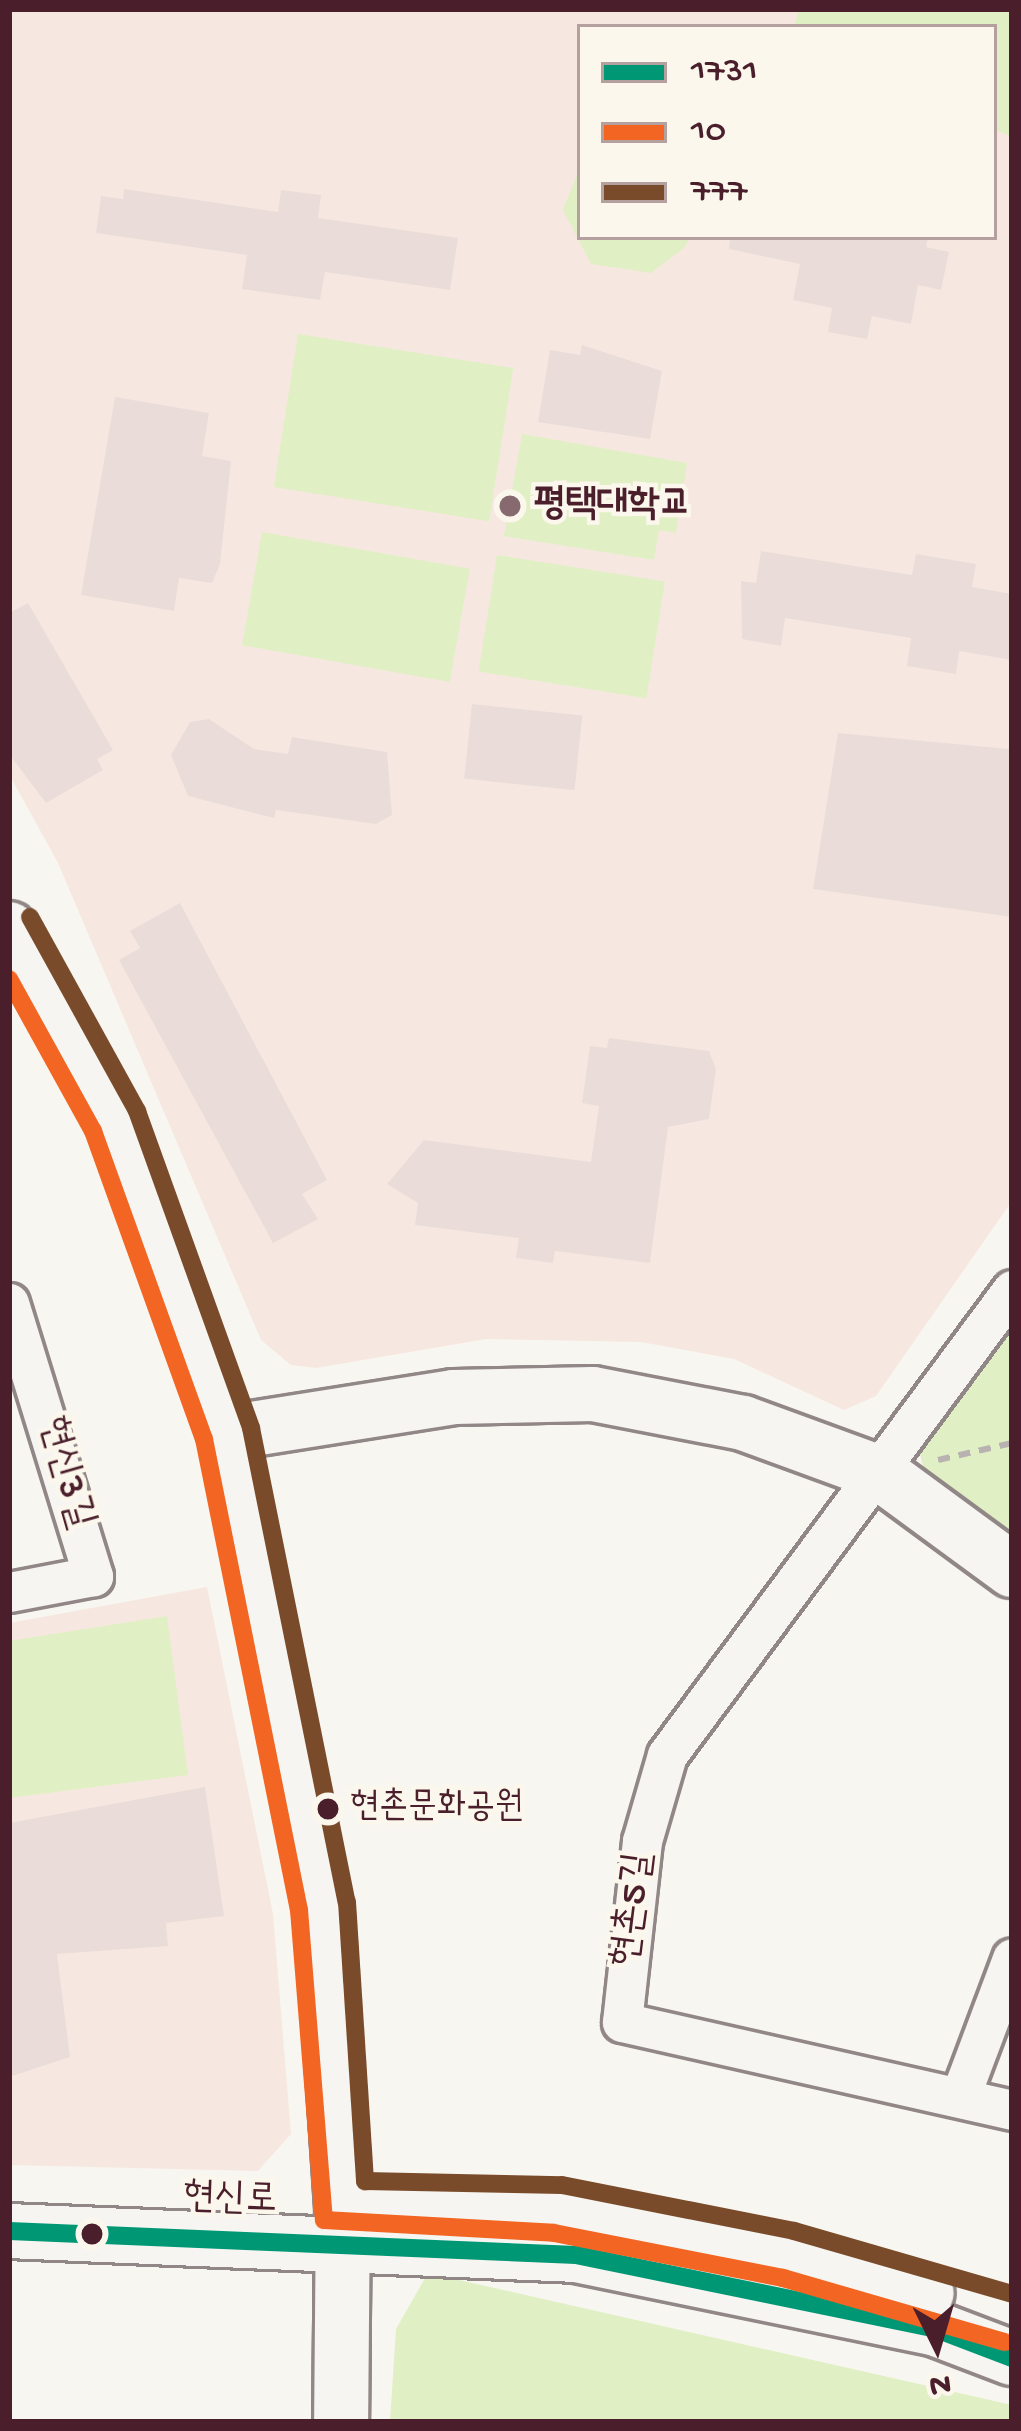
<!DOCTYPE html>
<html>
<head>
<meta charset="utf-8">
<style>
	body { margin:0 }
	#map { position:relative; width:1021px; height:2431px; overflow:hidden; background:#f8f6f0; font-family:"Gochi Hand","Poor Story",sans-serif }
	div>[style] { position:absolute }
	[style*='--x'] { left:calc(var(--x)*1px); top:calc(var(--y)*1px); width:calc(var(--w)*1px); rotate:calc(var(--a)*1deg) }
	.built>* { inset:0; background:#f6e8e0 }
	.green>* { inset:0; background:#e1efc4; transform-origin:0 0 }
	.building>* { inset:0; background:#eaddd9; transform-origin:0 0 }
	.path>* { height:6px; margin-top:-3px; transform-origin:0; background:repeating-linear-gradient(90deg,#b8b3b1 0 12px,transparent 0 21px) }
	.roads { filter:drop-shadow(3px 0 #918787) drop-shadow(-3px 0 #918787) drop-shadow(0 3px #918787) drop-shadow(0 -3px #918787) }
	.street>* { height:39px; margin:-19.5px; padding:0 19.5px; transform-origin:19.5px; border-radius:19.5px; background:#f6f5f1 }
	.secondary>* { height:54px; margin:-27px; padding:0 27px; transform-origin:27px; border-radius:27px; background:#f6f5f1 }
	.bus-1>* { height:18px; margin:-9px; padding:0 9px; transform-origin:9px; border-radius:9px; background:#009775 }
	.bus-2>* { height:18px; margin:-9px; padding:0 9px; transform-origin:9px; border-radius:9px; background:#f26522 }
	.bus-3>* { height:18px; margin:-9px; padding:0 9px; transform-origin:9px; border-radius:9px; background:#7a4b2a }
	.dots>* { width:33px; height:33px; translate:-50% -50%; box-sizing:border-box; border:6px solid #fbf7ec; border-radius:50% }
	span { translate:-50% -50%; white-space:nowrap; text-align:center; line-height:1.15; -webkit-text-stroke:9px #fbf7ec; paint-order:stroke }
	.bus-label { font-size:36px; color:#4a1f2b }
	.left { translate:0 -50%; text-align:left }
	.poi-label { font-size:39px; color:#4a1f2b; font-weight:700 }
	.street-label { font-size:39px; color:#4a1f2b }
	.frame { position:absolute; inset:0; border:12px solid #4a1f2b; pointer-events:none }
	.legend { position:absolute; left:577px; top:24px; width:420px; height:216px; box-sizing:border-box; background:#fbf7ec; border:3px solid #b4a19f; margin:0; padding:15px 21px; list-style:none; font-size:36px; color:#4a1f2b }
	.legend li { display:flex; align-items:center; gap:24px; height:60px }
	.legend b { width:60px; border:3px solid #b4a19f }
	.north { position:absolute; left:877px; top:2287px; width:120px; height:120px; -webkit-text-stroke:9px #fbf7ec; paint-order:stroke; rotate:175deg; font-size:33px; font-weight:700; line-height:48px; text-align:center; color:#4a1f2b }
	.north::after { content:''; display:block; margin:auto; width:42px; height:54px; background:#4a1f2b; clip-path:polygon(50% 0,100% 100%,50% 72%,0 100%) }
</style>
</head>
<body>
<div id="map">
	<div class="built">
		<div style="clip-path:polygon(evenodd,9px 9px,1012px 9px,1012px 1201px,876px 1396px,844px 1410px,734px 1359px,641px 1342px,486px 1339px,316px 1368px,291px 1365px,261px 1340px,58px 863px,9px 774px,9px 9px,580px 27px,994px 27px,994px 237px,580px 237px,580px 27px)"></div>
		<div style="clip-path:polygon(207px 1587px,273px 1914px,291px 2134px,258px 2171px,9px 2165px,9px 1623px)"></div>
	</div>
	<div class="green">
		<div style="clip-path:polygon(799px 9px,1012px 9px,1012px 137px,994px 129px,994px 27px,794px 27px)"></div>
		<div style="clip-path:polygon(580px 166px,580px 237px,690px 237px,685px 247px,651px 273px,591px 264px,563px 210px)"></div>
		<div style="left:298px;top:334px;width:218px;height:155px;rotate:9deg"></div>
		<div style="clip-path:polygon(522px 434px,687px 463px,676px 533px,659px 530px,654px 560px,504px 536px)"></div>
		<div style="left:262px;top:532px;width:211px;height:115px;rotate:10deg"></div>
		<div style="left:497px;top:555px;width:170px;height:118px;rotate:9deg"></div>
		<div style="clip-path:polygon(1012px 1319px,1012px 1546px,927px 1482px,920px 1454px)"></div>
		<div style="clip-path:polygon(167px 1616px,188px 1775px,9px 1798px,9px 1641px)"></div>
		<div style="clip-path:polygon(428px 2273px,1012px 2405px,1012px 2422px,390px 2422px,396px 2329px)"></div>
	</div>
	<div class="building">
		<div style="clip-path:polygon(124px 189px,278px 212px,281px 190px,321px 195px,318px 218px,458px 238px,450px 290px,325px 272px,320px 300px,242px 289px,247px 255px,96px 233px,101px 196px,123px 199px)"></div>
		<div style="clip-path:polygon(730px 237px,928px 237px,926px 247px,949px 252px,941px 290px,918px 285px,911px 324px,872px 316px,867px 339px,828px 332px,832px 308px,793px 300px,800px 264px,729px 249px)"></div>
		<div style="clip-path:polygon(582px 345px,662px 371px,650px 439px,538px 422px,550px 350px,580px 355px)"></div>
		<div style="clip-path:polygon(115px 397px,209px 413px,202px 456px,231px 461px,220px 564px,212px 583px,179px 578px,174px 611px,81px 595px)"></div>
		<div style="clip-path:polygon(761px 551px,912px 575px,916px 554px,976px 564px,972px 587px,1012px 594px,1012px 660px,959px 651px,956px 674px,907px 666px,911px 638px,785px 618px,781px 646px,742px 639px,741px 581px,756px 583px)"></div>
		<div style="clip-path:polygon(28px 603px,113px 750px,97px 759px,103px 770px,46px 803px,9px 754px,9px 613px)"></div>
		<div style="left:472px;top:704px;width:111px;height:75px;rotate:6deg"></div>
		<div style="clip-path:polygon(209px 719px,254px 749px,288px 754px,292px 737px,387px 752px,392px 815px,376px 824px,276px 810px,274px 818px,188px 796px,171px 755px,190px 722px)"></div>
		<div style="clip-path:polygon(838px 733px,1009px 749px,1012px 917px,813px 889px)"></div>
		<div style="clip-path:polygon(180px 903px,327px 1180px,302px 1194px,318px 1219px,273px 1243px,119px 960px,140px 948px,130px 931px)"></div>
		<div style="clip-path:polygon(609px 1038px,709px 1051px,716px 1069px,709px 1119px,668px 1127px,650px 1263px,555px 1251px,553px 1263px,516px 1258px,519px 1238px,415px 1225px,418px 1203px,387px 1184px,424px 1140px,591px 1162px,599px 1106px,582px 1103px,590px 1046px,607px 1048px)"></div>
		<div style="clip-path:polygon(205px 1787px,224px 1916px,166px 1923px,168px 1946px,57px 1954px,70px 2057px,9px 2077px,9px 1823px)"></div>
	</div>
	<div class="path">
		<div style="--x:938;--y:1460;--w:76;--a:-12.9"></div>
	</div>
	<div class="roads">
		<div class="street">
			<div style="--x:1012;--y:1290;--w:579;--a:126.57"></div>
			<div style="--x:667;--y:1755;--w:90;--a:106.2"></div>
			<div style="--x:642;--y:1841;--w:182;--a:96.3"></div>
			<div style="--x:622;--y:2022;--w:400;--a:12.7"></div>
			<div style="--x:9;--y:1303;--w:286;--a:72.9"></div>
			<div style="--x:93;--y:1576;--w:86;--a:169.2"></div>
			<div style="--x:961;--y:2094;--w:145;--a:-69.4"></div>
		</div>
		<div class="secondary">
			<div style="--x:9;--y:929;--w:219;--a:61.1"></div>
			<div style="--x:115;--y:1121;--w:331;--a:70.3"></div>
			<div style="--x:227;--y:1433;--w:484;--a:78.6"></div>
			<div style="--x:323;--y:1907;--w:299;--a:86.2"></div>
			<div style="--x:343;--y:2205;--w:217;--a:90.5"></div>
			<div style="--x:227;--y:1433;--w:230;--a:-9"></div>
			<div style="--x:454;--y:1397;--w:139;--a:-1.2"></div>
			<div style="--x:593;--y:1394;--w:153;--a:10.9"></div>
			<div style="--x:743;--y:1423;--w:146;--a:20.1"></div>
			<div style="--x:880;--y:1473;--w:164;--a:36.3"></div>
			<div style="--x:347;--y:2205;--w:210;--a:1.1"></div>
			<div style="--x:557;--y:2209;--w:379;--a:12.8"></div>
			<div style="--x:9;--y:2231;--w:568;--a:2.42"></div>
			<div style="--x:576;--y:2255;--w:368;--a:11.6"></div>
			<div style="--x:936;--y:2329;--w:81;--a:20.9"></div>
		</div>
	</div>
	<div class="bus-1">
		<div style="--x:9;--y:2231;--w:568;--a:2.42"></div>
		<div style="--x:576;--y:2255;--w:368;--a:11.6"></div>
		<div style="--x:936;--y:2329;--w:81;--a:20.9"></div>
	</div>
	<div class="bus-2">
		<div style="--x:9;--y:979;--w:174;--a:61.1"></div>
		<div style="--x:93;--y:1131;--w:327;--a:70.2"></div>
		<div style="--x:204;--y:1439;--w:480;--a:78.6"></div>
		<div style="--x:299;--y:1910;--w:311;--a:85.4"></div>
		<div style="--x:324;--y:2220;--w:230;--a:3.2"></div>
		<div style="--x:554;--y:2233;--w:233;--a:11.1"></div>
		<div style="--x:783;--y:2278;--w:231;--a:16.1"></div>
	</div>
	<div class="bus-3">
		<div style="--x:30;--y:917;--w:222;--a:61.1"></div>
		<div style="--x:137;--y:1111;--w:337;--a:70.2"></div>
		<div style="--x:251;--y:1428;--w:484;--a:78.6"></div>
		<div style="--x:347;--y:1902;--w:280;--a:86.3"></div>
		<div style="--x:365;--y:2181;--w:197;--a:1.2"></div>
		<div style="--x:562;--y:2185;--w:237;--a:11.2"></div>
		<div style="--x:794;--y:2231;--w:227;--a:16.1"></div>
	</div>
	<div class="dots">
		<div style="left:510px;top:506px;background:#876a70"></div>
		<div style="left:328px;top:1809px;background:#4a1f2b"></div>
		<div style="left:92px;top:2234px;background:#4a1f2b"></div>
	</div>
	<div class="bus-label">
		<span class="left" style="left:350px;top:1809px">현촌문화공원</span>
	</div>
	<div class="poi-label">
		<span class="left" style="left:534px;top:506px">평택대학교</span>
	</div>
	<div class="street-label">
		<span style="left:64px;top:1473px;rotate:74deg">현신3길</span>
		<span style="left:635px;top:1910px;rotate:-83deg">현촌5길</span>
		<span style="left:230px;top:2201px;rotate:2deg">현신로</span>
	</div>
	<div class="frame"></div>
	<ul class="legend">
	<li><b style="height:15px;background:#009775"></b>1731</li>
	<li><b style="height:15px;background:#f26522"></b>10</li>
	<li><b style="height:15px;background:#7a4b2a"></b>777</li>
	</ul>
	<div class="north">N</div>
</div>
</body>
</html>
